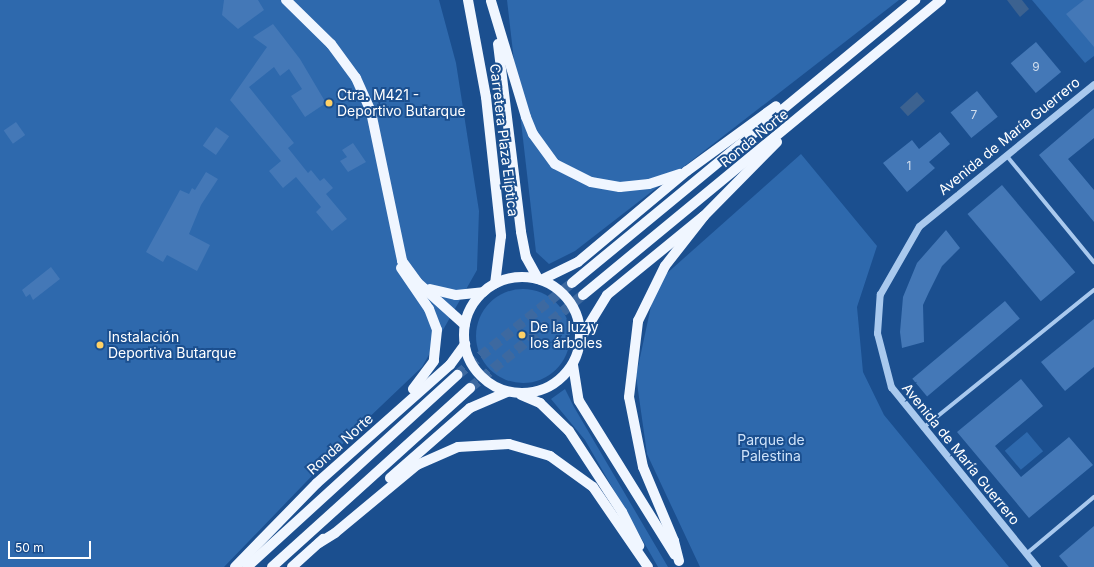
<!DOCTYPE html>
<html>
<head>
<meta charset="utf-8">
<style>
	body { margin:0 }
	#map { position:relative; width:1094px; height:567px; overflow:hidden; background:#1b4f8f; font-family:Inter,sans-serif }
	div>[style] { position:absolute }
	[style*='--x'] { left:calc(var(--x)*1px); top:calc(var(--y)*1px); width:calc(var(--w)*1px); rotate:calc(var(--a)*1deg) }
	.green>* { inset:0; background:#2e69ad; transform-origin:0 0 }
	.round { border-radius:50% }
	.water>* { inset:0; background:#3c6290; transform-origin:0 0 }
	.building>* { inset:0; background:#4478b7; transform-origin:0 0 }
	.primary-tunnel>* { height:10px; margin-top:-5px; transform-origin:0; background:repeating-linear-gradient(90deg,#3d69a0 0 10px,transparent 0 15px) }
	.minor>* { height:4px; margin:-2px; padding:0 2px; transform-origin:2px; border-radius:2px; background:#a9c9ee }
	.tertiary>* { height:7px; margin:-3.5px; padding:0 3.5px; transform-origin:3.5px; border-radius:3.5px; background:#a9c9ee }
	.primary>* { height:10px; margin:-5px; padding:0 5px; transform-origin:5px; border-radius:5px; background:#f0f6ff }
	.primary>.ring { margin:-5px; padding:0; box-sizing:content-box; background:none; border:10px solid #f0f6ff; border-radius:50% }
	.dots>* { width:11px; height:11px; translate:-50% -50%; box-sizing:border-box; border:2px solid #1b4f8f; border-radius:50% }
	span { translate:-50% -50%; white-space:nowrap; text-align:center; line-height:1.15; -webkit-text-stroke:4px #1b4f8f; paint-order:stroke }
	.number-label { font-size:12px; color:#d0dded }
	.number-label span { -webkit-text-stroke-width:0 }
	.poi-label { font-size:14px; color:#fff }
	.left { translate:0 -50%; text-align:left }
	.street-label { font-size:14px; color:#fff }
	.park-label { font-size:14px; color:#cfe3fa }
	.scale { position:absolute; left:8px; top:541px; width:83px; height:18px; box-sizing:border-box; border:2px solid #fff; border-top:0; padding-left:5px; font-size:12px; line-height:14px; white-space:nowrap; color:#fff; -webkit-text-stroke:3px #1b4f8f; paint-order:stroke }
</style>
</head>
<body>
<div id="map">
	<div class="green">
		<div style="clip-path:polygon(0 0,439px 0,456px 63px,479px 211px,477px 270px,422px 367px,360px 426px,224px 567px,0 567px)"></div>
		<div style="clip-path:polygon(507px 0,899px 0,575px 251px,549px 264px,536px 252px)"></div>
		<div style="clip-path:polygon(1032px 0,1094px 0,1094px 56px,1085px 63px)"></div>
		<div style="clip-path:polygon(801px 154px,877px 246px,857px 307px,863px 372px,884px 415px,1009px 567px,700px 567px,647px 454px,636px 376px,656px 283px)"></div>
		<div class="round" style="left:476px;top:289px;width:94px;height:94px"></div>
		<div style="clip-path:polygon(565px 389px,574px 407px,668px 567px,658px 567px,585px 440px,551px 399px)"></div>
		<div style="left:1027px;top:432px;width:25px;height:29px;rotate:50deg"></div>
	</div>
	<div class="water">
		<div style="clip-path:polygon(1007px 0,1022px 0,1029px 9px,1020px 17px)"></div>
		<div style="left:917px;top:92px;width:12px;height:23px;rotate:48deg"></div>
	</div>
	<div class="building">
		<div style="clip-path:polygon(224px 0,258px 0,264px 10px,238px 29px,222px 15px)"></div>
		<div style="clip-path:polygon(1084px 0,1094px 0,1094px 47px,1066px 14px)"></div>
		<div style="clip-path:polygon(273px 24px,300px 59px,326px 103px,305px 117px,291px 96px,302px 89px,289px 69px,280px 76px,274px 67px,249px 87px,294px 143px,288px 148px,308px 173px,311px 170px,320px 181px,324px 178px,333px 188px,326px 194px,347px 219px,332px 231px,316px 212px,321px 207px,296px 177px,283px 188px,269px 171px,281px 161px,230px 100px,267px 47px,253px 37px)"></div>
		<div style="left:1036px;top:42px;width:39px;height:33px;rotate:50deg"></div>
		<div style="left:977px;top:91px;width:33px;height:34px;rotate:51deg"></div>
		<div style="clip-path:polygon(1094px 108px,1094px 138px,1068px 159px,1094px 190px,1094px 222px,1039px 155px)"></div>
		<div style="left:16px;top:122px;width:16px;height:15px;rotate:55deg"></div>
		<div style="left:216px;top:127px;width:16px;height:23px;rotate:35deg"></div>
		<div style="clip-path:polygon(940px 132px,950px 144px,929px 162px,935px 168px,907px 192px,883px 163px,912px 140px,919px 149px)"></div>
		<div style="clip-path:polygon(353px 143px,366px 162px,348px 172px,340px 161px,347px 157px,342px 150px)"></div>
		<div style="clip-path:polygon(206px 172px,218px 179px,201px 205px,189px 234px,210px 245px,197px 271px,167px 255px,163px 262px,146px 252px,180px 190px,189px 194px,192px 188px,195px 190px)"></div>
		<div style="left:1002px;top:185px;width:114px;height:45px;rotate:50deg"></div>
		<div style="clip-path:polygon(946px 230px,960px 248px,942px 266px,929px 292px,923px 305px,924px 342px,902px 348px,900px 332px,903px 297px,917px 263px)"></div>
		<div style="clip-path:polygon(51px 267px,60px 279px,33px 300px,30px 294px,26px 297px,22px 290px)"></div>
		<div style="left:1005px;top:301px;width:23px;height:121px;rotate:50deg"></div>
		<div style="clip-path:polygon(1094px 319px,1094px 367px,1065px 391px,1041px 362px)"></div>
		<div style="clip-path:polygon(1021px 379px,1043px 406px,995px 446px,1021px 477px,1069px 437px,1093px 465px,1029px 518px,957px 432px)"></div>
		<div style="clip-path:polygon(1094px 526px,1094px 567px,1068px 567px,1059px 556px)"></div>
	</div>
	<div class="primary-tunnel">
		<div style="--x:457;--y:375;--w:147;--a:-38.7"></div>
		<div style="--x:470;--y:388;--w:146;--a:-39.5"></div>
	</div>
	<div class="minor">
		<div style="--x:1006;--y:155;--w:139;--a:50.6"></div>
		<div style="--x:923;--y:428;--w:220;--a:-38.9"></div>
		<div style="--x:1026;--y:554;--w:89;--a:-40"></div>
	</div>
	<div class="tertiary">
		<div style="--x:1037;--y:567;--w:232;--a:-129"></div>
		<div style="--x:891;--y:387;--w:56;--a:-104.5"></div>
		<div style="--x:877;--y:333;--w:39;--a:-86"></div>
		<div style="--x:880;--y:294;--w:78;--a:-60.2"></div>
		<div style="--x:919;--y:226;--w:225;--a:-39.1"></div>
	</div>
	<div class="primary">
		<div style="--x:286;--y:0;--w:63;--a:44.4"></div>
		<div style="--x:331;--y:44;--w:42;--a:53.7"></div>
		<div style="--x:356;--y:78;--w:37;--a:66"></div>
		<div style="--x:371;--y:112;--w:152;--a:78.2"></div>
		<div style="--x:402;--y:261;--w:26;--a:54"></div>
		<div style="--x:417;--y:282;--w:64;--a:41.9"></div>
		<div style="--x:468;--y:0;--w:99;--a:79.5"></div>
		<div style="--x:486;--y:97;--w:140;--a:83.8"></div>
		<div style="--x:501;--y:236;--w:48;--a:97.1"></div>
		<div style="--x:491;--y:1;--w:121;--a:73.2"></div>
		<div style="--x:526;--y:117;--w:18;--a:68"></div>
		<div style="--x:533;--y:134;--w:37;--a:54"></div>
		<div style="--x:555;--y:164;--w:40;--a:26.6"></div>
		<div style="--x:591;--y:182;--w:29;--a:10"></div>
		<div style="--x:620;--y:187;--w:29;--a:-6"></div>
		<div style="--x:649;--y:184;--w:33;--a:-18"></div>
		<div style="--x:498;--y:44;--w:189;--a:83"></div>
		<div style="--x:521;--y:232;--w:25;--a:79"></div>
		<div style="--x:526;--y:257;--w:25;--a:61"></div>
		<div style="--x:401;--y:268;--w:50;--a:55.7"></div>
		<div style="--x:429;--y:309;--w:22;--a:69"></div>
		<div style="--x:437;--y:330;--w:31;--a:96"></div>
		<div style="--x:434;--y:361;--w:35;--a:127"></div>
		<div class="ring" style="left:464px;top:277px;width:106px;height:106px"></div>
		<div style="--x:541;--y:280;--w:41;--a:-25.9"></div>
		<div style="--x:578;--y:262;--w:142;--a:-39.9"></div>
		<div style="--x:687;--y:171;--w:110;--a:-36.1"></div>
		<div style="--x:572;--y:283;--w:445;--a:-39.5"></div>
		<div style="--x:430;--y:289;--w:27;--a:13"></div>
		<div style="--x:456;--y:295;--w:27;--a:-6"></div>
		<div style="--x:583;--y:295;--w:464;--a:-39.5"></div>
		<div style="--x:582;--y:336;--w:48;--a:-58.6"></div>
		<div style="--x:607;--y:295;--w:125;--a:-39.2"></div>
		<div style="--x:704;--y:216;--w:104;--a:-45.4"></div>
		<div style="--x:573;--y:365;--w:36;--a:81"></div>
		<div style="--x:579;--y:401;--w:181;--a:58.1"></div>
		<div style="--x:521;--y:395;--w:21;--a:23"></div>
		<div style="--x:540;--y:403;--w:40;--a:44"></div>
		<div style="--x:569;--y:431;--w:97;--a:56.8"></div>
		<div style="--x:622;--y:512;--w:38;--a:63"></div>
		<div style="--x:390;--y:478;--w:106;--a:-41.2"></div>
		<div style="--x:470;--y:408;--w:40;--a:-23.4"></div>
		<div style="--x:319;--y:543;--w:19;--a:-32"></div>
		<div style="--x:335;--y:533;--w:107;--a:-39.7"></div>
		<div style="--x:417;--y:465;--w:45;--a:-23.7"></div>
		<div style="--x:458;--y:447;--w:51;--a:-3.4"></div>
		<div style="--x:509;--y:444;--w:43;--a:16.3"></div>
		<div style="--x:550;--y:456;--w:53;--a:35.8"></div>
		<div style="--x:593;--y:487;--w:97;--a:55.5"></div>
		<div style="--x:679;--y:561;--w:21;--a:-104"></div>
		<div style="--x:674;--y:541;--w:80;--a:-112.7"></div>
		<div style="--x:643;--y:467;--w:71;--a:-101.3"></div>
		<div style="--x:629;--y:397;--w:77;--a:-83.2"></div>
		<div style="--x:638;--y:321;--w:61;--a:-63.9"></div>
		<div style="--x:665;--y:266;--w:63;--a:-52"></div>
		<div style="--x:235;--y:567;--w:117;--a:-45.7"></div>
		<div style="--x:317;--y:483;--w:178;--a:-41.6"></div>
		<div style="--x:450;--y:365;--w:26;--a:-54"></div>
		<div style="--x:247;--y:567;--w:285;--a:-42.4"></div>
		<div style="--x:272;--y:567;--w:267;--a:-42.1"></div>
		<div style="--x:292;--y:567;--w:42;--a:-42.1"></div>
	</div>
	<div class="dots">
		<div style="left:329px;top:103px;background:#ffd166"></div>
		<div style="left:522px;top:335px;background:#ffd166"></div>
		<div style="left:100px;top:345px;background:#ffd166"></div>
	</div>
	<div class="number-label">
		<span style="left:1036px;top:67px">9</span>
		<span style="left:974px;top:115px">7</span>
		<span style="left:909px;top:166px">1</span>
	</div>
	<div class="poi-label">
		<span class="left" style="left:337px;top:103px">Ctra. M421 -<br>Deportivo Butarque</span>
		<span class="left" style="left:530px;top:335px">De la luz y<br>los árboles</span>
		<span class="left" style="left:108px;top:345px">Instalación<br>Deportiva Butarque</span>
	</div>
	<div class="street-label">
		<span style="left:1009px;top:136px;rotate:-39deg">Avenida de María Guerrero</span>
		<span style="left:754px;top:138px;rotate:-39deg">Ronda Norte</span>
		<span style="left:504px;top:140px;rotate:83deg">Carretera Plaza Elíptica</span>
		<span style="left:340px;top:444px;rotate:-42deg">Ronda Norte</span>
		<span style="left:961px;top:454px;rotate:51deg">Avenida de María Guerrero</span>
	</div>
	<div class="park-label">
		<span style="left:771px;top:448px">Parque de<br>Palestina</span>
	</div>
	<div class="scale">50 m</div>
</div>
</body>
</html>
